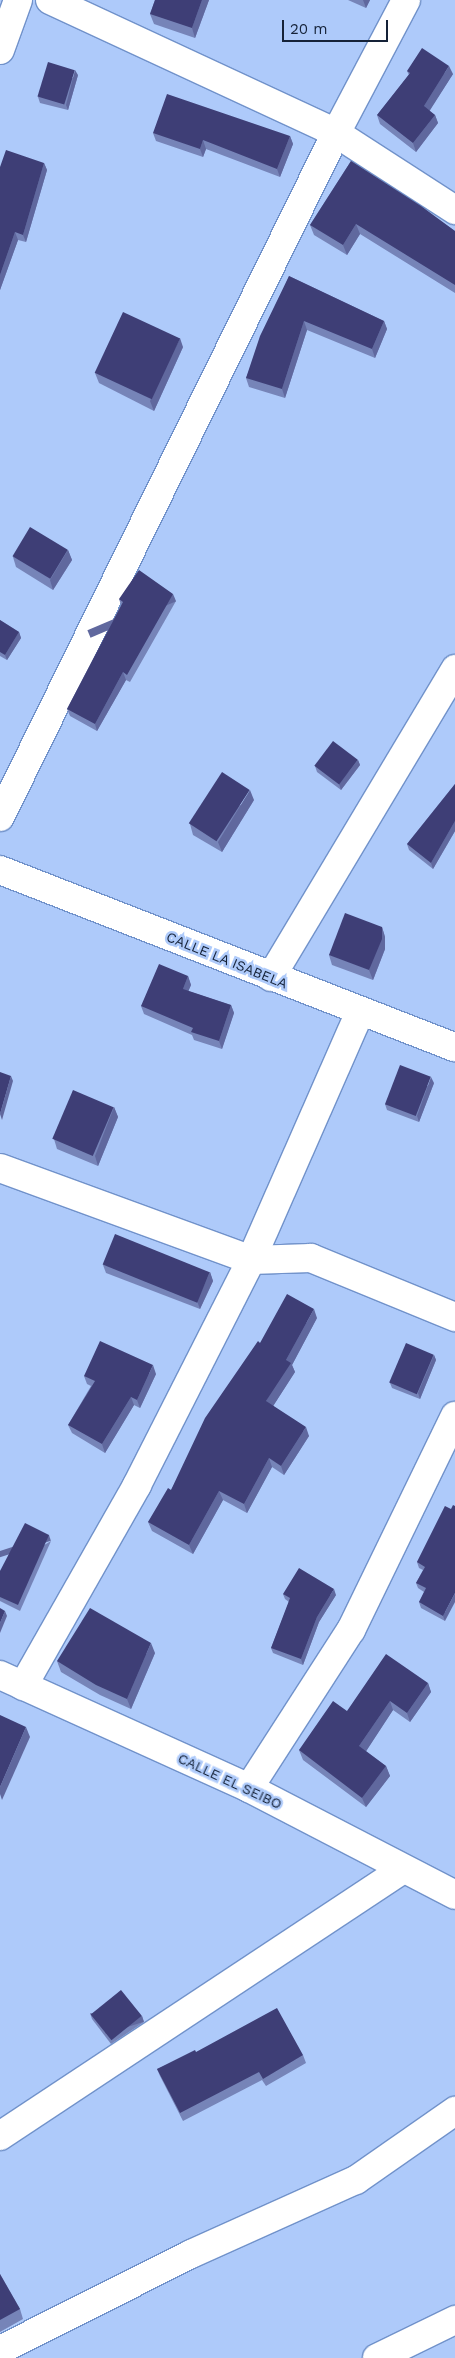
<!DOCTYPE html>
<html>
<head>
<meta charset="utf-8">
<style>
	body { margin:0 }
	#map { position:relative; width:455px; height:2358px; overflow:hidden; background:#aecafa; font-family:"Work Sans",sans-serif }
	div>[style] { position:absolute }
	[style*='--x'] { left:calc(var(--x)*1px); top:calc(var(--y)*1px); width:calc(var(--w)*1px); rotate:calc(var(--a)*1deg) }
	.roads { filter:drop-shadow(1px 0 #7192ca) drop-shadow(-1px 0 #7192ca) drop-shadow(0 1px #7192ca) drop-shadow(0 -1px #7192ca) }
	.minor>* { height:28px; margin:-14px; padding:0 14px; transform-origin:14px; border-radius:14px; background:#fff }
	.wall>* { inset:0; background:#7684b8 }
	.shaded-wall>* { inset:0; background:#60689e; transform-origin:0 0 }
	.building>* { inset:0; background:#3e3e76; transform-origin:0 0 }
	span { translate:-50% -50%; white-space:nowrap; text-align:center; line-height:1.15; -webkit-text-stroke:5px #aecafa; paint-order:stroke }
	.street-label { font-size:14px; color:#152238 }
	.scale { position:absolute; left:282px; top:20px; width:106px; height:22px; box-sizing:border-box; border:2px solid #152238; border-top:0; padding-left:6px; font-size:15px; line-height:18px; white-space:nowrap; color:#152238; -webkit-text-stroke:4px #aecafa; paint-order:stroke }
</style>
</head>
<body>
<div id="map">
	<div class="roads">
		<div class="minor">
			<div style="--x:50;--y:0;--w:315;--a:24.9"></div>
			<div style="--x:336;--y:133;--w:142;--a:32.9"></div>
			<div style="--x:0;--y:50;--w:53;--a:-70.2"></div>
			<div style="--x:0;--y:817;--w:762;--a:-63.84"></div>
			<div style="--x:336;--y:133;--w:150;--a:-62.2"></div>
			<div style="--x:0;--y:870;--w:488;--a:21.3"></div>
			<div style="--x:271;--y:977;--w:359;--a:-59.1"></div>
			<div style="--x:0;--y:1168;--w:267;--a:20.1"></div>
			<div style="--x:251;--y:1260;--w:60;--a:-1.9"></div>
			<div style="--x:311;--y:1258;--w:156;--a:22.3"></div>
			<div style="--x:0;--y:1675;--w:273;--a:24.4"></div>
			<div style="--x:249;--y:1788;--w:232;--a:27.4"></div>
			<div style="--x:23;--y:1686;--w:231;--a:-60.4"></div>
			<div style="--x:137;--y:1485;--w:252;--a:-63.1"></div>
			<div style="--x:251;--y:1260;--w:271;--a:-66.3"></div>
			<div style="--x:249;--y:1788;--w:188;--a:-57.2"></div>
			<div style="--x:351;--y:1630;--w:238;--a:-64.1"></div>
			<div style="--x:0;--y:2136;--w:483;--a:-33.5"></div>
			<div style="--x:0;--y:2350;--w:214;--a:-26.7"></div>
			<div style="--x:191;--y:2254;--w:181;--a:-24.2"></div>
			<div style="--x:356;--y:2180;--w:121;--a:-34.9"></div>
			<div style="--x:377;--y:2358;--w:87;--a:-26"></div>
		</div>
	</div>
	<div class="wall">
		<div style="clip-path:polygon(155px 0,209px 0,195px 38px,154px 24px,150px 14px)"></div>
		<div style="clip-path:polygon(348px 0,370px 0,366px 8px)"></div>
		<div style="clip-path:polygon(407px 71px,453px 74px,429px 111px,435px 115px,438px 123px,416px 152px,380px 124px,377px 115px,409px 75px)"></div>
		<div style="clip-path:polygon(78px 75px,68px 110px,40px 103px,38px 97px)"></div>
		<div style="clip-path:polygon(153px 133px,290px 136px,293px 144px,280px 177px,206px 149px,203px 157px,156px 141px)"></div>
		<div style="clip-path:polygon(351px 161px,455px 231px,455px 293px,360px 234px,347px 255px,314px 235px,310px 225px)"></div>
		<div style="clip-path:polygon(44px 163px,47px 170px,26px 242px,18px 240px,0 290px,0 167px)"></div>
		<div style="clip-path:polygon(289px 276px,384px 321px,387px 329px,375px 358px,307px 330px,285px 398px,249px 387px,246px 378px)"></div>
		<div style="clip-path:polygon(183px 347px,154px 411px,99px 383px,95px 373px)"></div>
		<div style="clip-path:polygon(68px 550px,72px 560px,53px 590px,16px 567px,13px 557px)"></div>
		<div style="clip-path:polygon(119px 599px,176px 601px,130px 682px,126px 680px,97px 731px,70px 716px,67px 709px,121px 605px)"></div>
		<div style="clip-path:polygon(0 620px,19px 632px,21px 638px,7px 660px,0 656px)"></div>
		<div style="clip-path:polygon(358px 760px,360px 765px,341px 790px,317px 772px,315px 766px)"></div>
		<div style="clip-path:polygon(455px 784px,455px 831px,433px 869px,409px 850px,407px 844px)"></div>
		<div style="clip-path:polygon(254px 800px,222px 852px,193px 835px,190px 824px)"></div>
		<div style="clip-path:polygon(382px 927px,385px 937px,385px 949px,373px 980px,332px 965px,329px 955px)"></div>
		<div style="clip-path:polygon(188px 976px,191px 985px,188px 991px,231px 1005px,234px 1013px,222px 1049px,194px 1040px,192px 1035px,144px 1014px,141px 1006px)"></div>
		<div style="clip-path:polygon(434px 1083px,419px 1122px,387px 1110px,385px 1104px)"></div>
		<div style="clip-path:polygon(114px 1107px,118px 1117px,98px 1166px,57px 1149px,54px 1139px)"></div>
		<div style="clip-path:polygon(103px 1265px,210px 1272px,213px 1281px,200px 1309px,106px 1273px)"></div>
		<div style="clip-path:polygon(317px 1318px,292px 1365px,295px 1372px,273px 1406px,309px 1436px,284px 1475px,272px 1467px,247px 1513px,223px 1500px,193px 1554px,152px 1531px,148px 1522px,171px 1490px,260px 1343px)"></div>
		<div style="clip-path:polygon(434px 1355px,436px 1360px,420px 1399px,392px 1388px,390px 1383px)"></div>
		<div style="clip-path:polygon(156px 1374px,140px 1408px,134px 1405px,105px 1453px,72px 1433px,68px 1425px,91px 1386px,87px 1384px,84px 1376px)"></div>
		<div style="clip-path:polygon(445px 1506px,445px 1621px,421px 1608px,419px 1602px,424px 1592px,418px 1588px,416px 1583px,423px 1570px,419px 1568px,417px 1562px)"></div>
		<div style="clip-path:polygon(51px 1541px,20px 1611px,0 1601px,0 1571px)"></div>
		<div style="clip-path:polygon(283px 1594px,336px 1595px,319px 1622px,303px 1665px,273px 1653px,271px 1648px,289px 1602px,285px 1599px)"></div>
		<div style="clip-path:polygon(155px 1653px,131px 1709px,100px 1695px,61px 1672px,57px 1661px)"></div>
		<div style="clip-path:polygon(428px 1683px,431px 1692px,410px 1722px,393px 1710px,366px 1751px,386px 1766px,390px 1776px,366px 1807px,303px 1760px,299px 1750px,347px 1711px)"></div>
		<div style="clip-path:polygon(90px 2013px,142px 2016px,144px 2022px,111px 2044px,92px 2019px)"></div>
		<div style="clip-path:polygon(196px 2052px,303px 2055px,306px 2063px,266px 2086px,262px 2080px,183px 2121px,160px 2076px,157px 2069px)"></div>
		<div style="clip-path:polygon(0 2274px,20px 2309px,23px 2319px,0 2332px)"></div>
	</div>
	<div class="shaded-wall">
		<div style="clip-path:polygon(202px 0,209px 0,195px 38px,192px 28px)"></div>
		<div style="clip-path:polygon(363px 0,370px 0,366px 8px)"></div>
		<div style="clip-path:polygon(449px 66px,453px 74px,427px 115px,424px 106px)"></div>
		<div style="clip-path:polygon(75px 70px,78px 75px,68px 110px,66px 105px)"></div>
		<div style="clip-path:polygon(435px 115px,438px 123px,416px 152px,413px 143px)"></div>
		<div style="clip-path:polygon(290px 136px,293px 144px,280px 177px,277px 169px)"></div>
		<div style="clip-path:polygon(203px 140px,206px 149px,203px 157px,200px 149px)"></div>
		<div style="clip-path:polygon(44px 163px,47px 170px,26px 242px,23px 235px)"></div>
		<div style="clip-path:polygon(356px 224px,360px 234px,347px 255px,343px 245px)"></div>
		<div style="clip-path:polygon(15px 232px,18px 240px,0 290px,0 275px)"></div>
		<div style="clip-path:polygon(304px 321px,307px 330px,285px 398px,282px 389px)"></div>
		<div style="clip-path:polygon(384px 321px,387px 329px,375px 358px,372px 349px)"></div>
		<div style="clip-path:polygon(180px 338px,183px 347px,154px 411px,150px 401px)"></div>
		<div style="clip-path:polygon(68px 550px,72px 560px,53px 590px,50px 580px)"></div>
		<div style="left:173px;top:594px;width:8px;height:93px;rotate:67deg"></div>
		<div style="clip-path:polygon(19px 632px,21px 638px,7px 660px,5px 655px)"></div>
		<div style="clip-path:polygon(123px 672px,126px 680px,97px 731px,95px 724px)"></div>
		<div style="clip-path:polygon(358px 760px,360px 765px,341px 790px,339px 784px)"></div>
		<div style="clip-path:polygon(250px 790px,254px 800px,222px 852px,218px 842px)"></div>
		<div style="clip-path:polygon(455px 821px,455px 831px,433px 869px,431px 863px)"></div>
		<div style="clip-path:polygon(382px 927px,385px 937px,385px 949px,373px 980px,369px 970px)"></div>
		<div style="clip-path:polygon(188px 976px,191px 985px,186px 997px,183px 989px)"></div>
		<div style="clip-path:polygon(231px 1005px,234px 1013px,222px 1049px,219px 1041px)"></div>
		<div style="clip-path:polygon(11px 1076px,13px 1081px,2px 1120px,0 1114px)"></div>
		<div style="clip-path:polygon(431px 1077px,434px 1083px,419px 1122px,417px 1116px)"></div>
		<div style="clip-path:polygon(114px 1107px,118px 1117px,98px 1166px,95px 1156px)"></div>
		<div style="clip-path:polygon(210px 1272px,213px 1281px,200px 1309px,197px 1301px)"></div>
		<div style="clip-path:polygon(314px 1309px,317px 1318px,292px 1365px,295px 1372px,270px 1411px,266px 1401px,286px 1360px)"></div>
		<div style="clip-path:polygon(434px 1355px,436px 1360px,420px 1399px,418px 1393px)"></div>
		<div style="clip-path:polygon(153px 1365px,156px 1374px,140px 1408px,137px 1400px)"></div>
		<div style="clip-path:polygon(131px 1397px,134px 1405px,105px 1453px,102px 1444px)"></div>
		<div style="clip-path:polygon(306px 1427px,309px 1436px,284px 1475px,281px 1466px)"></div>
		<div style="clip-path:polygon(269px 1458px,272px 1467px,247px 1513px,244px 1504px)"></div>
		<div style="clip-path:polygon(219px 1491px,223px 1500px,193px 1554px,189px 1545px)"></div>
		<div style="left:49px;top:1535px;width:6px;height:77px;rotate:72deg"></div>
		<div style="clip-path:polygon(334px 1589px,336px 1595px,319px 1622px,303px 1665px,301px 1659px,317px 1617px)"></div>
		<div style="clip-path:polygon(455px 1593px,455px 1602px,445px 1621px,443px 1616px)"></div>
		<div style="clip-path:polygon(5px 1611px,7px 1616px,0 1633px,0 1623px)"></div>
		<div style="clip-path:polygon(151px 1643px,155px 1653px,131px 1709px,127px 1699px)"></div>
		<div style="clip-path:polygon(428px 1683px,431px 1692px,410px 1722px,407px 1713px)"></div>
		<div style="clip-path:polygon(390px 1701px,393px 1710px,363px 1756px,359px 1746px)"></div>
		<div style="clip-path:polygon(26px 1727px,30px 1737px,2px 1800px,0 1794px,0 1787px)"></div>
		<div style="clip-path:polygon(386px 1766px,390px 1776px,366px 1807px,362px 1798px)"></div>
		<div style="left:142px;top:2016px;width:6px;height:40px;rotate:72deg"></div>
	</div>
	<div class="building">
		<div style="clip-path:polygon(155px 0,202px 0,192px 28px,150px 14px)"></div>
		<div style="clip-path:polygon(422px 48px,449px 66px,424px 106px,435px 115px,413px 143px,377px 115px,410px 73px,407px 71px)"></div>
		<div style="left:48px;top:62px;width:28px;height:36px;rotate:17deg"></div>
		<div style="clip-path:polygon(167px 94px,290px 136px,277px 169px,203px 140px,200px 149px,153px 133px)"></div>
		<div style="clip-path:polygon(6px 150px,44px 163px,23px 235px,15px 232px,0 275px,0 167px)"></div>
		<div style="clip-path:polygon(351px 161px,421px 206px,455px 231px,455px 285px,356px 224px,343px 245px,310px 225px)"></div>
		<div style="clip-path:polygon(289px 276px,384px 321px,372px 349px,304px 321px,282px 389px,246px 378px,260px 336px)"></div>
		<div style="left:123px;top:312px;width:63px;height:67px;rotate:25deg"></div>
		<div style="left:30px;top:527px;width:44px;height:34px;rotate:31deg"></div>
		<div style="clip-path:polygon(139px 570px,173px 594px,127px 675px,123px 672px,95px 724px,67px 709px,123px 602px,119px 599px)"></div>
		<div style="clip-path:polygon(0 620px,19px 632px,5px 655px,0 652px)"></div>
		<div style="left:333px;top:741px;width:31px;height:31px;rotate:37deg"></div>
		<div style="left:222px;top:772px;width:33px;height:61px;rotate:33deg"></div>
		<div style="clip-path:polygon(455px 784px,455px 821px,431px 863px,407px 844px)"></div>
		<div style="clip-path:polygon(345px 913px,382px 927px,382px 939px,369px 970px,329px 955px)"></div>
		<div style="clip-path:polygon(159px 964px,188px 976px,183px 989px,231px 1005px,219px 1041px,191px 1032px,193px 1028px,141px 1006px)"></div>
		<div style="left:400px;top:1065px;width:33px;height:42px;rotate:21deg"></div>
		<div style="clip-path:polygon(0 1072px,11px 1076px,0 1114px)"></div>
		<div style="left:73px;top:1090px;width:44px;height:53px;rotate:23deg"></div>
		<div style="left:115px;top:1234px;width:102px;height:33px;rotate:22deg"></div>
		<div style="clip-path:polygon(287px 1294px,314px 1309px,286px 1360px,291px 1363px,266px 1401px,306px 1427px,281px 1466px,269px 1458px,244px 1504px,219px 1491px,189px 1545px,148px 1522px,168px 1488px,171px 1490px,205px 1418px,258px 1341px,260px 1343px)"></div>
		<div style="clip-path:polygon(100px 1341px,153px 1365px,137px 1400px,131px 1397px,102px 1444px,68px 1425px,95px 1381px,84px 1376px)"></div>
		<div style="left:406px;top:1343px;width:30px;height:43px;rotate:23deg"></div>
		<div style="clip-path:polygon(453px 1505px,455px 1506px,455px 1593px,443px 1616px,419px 1602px,426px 1588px,416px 1583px,425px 1567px,417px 1562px,445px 1506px,451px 1509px)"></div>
		<div style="clip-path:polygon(25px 1523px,49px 1535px,18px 1605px,0 1597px,0 1571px)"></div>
		<div style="clip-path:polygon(299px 1568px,334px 1589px,317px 1617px,301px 1659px,271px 1648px,290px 1598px,283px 1594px)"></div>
		<div style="clip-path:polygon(0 1608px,5px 1611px,0 1623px)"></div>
		<div style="clip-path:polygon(90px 1608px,151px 1643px,127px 1699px,96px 1685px,57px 1661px)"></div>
		<div style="clip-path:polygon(386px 1654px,428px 1683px,407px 1713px,390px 1701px,359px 1746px,386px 1766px,362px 1798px,299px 1750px,333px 1701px,347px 1711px)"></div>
		<div style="clip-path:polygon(0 1715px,26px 1727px,0 1787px)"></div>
		<div style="left:121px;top:1990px;width:33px;height:39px;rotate:51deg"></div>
		<div style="clip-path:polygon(277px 2008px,303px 2055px,263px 2079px,259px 2072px,180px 2113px,157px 2069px,195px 2050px,196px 2052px)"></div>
		<div style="clip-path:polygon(0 2274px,20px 2309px,0 2320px)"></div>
	</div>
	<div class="street-label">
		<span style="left:227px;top:960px;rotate:22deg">CALLE LA ISABELA</span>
		<span style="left:230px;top:1781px;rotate:25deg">CALLE EL SEIBO</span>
	</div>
	<div class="scale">20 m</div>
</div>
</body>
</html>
